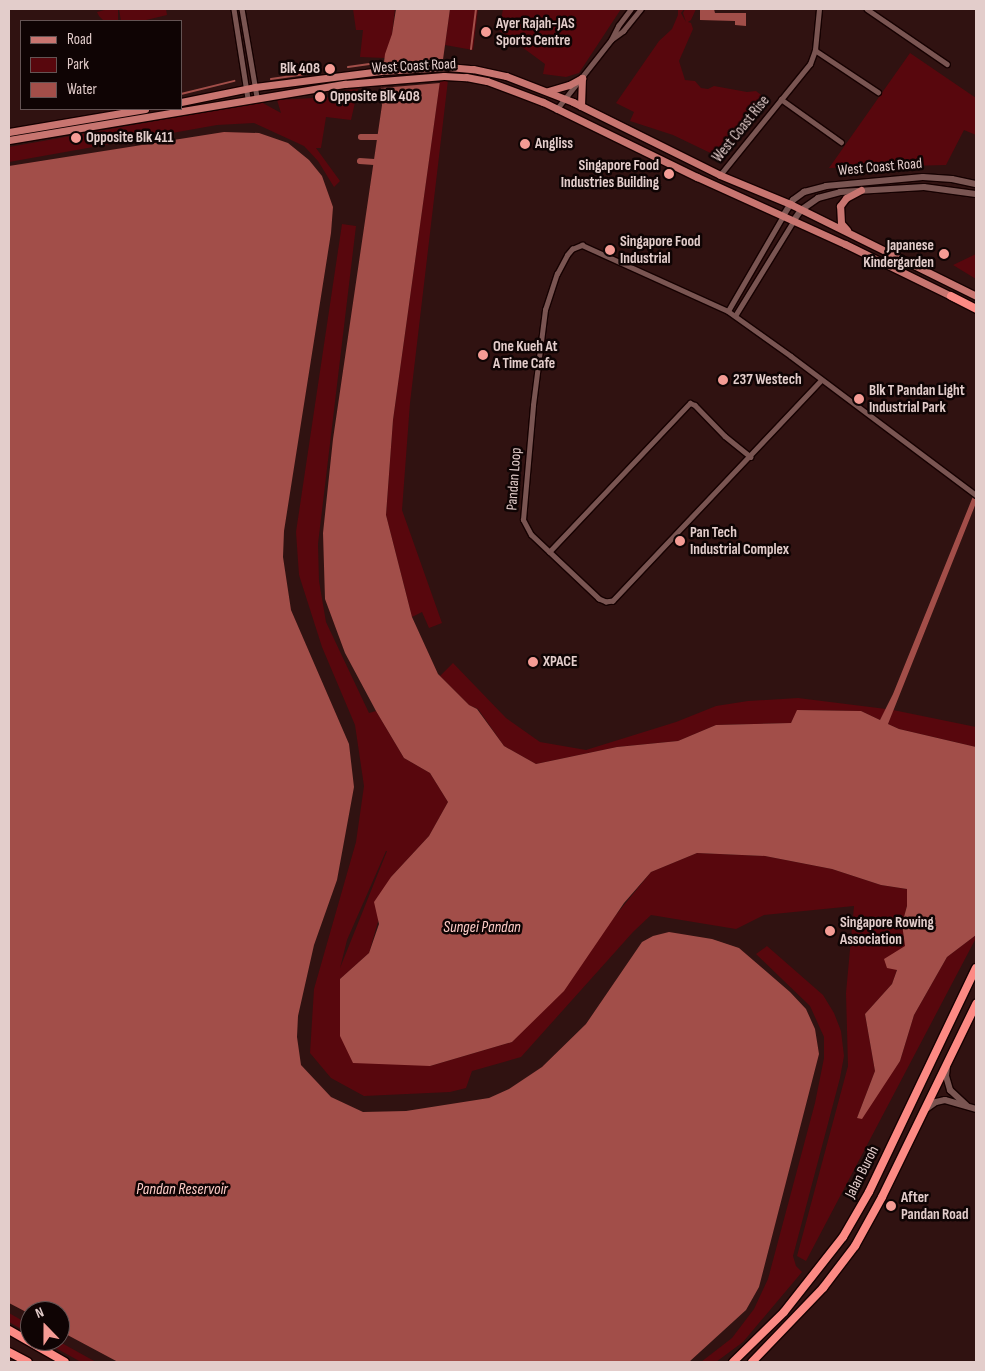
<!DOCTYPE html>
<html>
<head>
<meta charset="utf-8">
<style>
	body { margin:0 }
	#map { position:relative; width:985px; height:1371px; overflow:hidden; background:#301211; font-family:"Sofia Sans Condensed",sans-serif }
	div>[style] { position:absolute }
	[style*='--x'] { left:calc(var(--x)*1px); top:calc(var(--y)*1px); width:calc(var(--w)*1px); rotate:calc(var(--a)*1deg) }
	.green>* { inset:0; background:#58070d }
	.water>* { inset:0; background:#a24e49 }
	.pier>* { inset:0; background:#301211 }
	.stream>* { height:2px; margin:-1px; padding:0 1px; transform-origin:1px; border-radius:1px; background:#a24e49 }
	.canal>* { height:5.5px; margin:-2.75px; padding:0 2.75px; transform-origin:2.75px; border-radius:2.75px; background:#a24e49 }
	.roads { filter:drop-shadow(1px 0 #160101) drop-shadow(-1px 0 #160101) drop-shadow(0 1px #160101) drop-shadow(0 -1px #160101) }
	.street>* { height:4.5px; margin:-2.25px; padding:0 2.25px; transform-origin:2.25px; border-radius:2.25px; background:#7a5552 }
	.secondary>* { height:6px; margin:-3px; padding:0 3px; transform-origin:3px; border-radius:3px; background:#7a5552 }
	.primary>* { height:7px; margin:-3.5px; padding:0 3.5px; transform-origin:3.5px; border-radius:3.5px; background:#c87570 }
	.highway>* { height:8px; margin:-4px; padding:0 4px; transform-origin:4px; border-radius:4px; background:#fc8a84 }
	.dots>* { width:14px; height:14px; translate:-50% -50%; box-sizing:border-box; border:2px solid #0f0404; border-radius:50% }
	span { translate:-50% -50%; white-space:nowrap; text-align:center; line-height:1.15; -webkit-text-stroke:5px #0f0404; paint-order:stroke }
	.poi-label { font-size:15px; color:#e3cdcb; font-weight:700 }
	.left { translate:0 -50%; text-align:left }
	.right { translate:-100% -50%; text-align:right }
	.street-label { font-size:15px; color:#e3cdcb }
	.water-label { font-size:16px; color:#feccc7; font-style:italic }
	.frame { position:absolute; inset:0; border:10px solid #e3cdcb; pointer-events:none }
	.legend { position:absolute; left:20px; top:20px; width:162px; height:90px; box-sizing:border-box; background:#0f0404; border:1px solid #645454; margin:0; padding:6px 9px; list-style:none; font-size:15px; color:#e3cdcb }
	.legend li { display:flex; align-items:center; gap:10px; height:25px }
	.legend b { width:25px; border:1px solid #645454 }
	.north { position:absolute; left:20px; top:1301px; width:50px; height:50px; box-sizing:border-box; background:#0f0404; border:1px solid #645454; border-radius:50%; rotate:338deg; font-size:14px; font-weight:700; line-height:20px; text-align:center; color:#e3cdcb }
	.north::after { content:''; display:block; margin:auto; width:18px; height:22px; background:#f59c95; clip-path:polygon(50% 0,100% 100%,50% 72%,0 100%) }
</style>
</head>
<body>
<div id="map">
	<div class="green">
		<div style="clip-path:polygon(108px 9px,118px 9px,118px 21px,104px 21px,99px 16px,97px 12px)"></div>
		<div style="clip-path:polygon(119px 9px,166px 9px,167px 15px,142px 21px,121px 21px)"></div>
		<div style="clip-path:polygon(353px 9px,395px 9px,392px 34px,385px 58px,360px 57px,363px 30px,356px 30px)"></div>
		<div style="clip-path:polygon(450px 9px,478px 9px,473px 50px,445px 45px)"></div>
		<div style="clip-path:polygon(503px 9px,621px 9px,579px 73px,566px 77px,543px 74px,545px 64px,499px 30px)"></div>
		<div style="clip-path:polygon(678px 9px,684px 9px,681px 13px,686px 22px,683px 13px,685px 9px,696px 9px,691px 20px,688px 22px,691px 23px,693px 29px,679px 61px,685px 80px,695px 81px,701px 88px,708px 89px,714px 86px,747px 92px,756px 91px,770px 102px,723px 159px,673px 135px,630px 121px,634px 112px,616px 103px,659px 41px,672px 29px,678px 15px)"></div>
		<div style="clip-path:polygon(910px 53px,976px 98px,976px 135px,964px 130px,946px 165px,829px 168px)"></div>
		<div style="clip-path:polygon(440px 80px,448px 80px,410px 403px,402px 510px,442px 623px,429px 628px,422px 612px,412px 617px,386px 515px,393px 420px)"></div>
		<div style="clip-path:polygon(358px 89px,351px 120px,326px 117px,321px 148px,316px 148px,340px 181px,334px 187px,318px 161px,304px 146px,254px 123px,217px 125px,9px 162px,9px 147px,261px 102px,281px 113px,277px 100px,331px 97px,346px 90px)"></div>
		<div style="clip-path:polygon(evenodd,342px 224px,356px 226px,318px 544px,319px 581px,326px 622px,369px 713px,376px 711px,404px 758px,430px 773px,448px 802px,429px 836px,391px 877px,369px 953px,340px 979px,430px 1066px,512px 1042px,651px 872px,697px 853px,765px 856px,832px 869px,881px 885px,907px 889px,907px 906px,902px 924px,905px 946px,892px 984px,865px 1014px,875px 1071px,857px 1118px,900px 1061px,914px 1015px,947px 957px,976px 935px,976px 938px,806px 1261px,797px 1256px,848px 1066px,846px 993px,854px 906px,764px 915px,736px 929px,651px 915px,633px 932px,521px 1057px,472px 1071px,466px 1088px,450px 1092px,364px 1096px,331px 1078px,310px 1053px,314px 989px,356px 842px,364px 786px,355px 725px,322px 647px,299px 575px,296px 532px,342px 224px,386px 851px,387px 851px,340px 968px,347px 940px,386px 851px)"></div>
		<div style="clip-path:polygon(976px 254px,976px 279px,953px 265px)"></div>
		<div style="clip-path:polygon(453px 663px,506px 718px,540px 742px,586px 750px,676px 722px,716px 706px,748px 701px,798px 698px,886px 709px,880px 720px,861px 711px,798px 710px,791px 723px,716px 725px,678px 741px,617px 747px,536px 764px,504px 746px,478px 709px,469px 705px,440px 676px)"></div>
		<div style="clip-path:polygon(893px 710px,976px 727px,976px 747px,899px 729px,888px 724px)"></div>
		<div style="clip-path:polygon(767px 946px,823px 995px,834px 1013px,841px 1031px,844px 1056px,840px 1078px,793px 1256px,796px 1266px,802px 1272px,743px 1342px,716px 1362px,701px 1362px,732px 1338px,754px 1309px,768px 1279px,815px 1103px,824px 1058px,824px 1037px,810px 1006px,756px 954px)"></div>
		<div style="clip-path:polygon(9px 1313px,30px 1325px,30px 1334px,9px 1322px)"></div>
		<div style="clip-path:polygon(43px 1341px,58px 1341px,96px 1362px,81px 1362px)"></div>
	</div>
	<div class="water">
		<div style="clip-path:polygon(396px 9px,450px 9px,393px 420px,386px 515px,412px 617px,438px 674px,469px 705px,477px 709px,504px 746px,536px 764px,617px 747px,678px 741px,716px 725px,791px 723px,797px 710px,861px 711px,880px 720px,893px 694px,976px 489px,976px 503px,888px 724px,899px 729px,976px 747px,976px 935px,947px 957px,914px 1015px,900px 1061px,862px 1119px,857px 1118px,875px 1071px,865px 1014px,892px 984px,897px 970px,887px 968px,884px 959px,905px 946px,902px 924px,907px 906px,907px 889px,881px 885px,832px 869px,765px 856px,697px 853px,651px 872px,624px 903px,564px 991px,512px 1042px,430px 1066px,353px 1063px,340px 1036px,340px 979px,369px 953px,379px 924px,374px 902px,391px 877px,429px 836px,448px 802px,430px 773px,404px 758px,376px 711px,345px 653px,325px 599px,323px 533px,333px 439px,382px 105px,380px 95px,385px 54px,392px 34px)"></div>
		<div style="clip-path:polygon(700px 9px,714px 9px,715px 13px,746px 13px,746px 26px,735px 25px,735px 21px,700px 20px)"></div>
		<div style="clip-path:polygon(224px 132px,259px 133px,288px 143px,309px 160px,322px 176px,333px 207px,331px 233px,284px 531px,283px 557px,291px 610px,349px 744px,354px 787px,337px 880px,314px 945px,298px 1016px,297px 1037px,301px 1065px,331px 1097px,363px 1112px,406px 1111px,489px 1098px,509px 1089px,542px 1067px,586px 1024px,642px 942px,653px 936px,669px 932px,712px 939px,739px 948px,790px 992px,806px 1009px,815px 1029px,819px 1054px,759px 1287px,746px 1310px,689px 1362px,118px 1362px,60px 1331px,60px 1311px,30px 1311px,30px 1314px,9px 1303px,9px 166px)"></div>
	</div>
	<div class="pier">
		<div style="clip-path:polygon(443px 59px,440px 83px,381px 88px,384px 64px)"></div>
	</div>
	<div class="stream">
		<div style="--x:471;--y:49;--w:40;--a:-82.9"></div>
		<div style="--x:348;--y:67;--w:27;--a:-8"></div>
		<div style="--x:271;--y:79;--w:37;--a:-8"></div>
		<div style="--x:181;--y:94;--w:55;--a:-13.8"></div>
	</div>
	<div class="canal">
		<div style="--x:361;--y:137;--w:16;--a:0"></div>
		<div style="--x:360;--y:161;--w:14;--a:4"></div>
	</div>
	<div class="roads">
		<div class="street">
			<div style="--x:234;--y:9;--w:90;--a:81.1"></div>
			<div style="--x:242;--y:9;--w:89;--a:80.3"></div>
			<div style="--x:867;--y:9;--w:97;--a:34.5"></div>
			<div style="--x:612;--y:39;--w:14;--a:-36"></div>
			<div style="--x:623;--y:31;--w:28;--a:-51"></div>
			<div style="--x:815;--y:50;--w:76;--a:33.7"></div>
			<div style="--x:781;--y:99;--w:74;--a:35.6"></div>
			<div style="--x:556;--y:110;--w:89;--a:-51.8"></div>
			<div style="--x:611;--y:40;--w:16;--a:-63"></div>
			<div style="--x:618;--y:26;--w:21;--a:-53"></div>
			<div style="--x:720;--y:175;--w:143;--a:-51"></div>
			<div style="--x:810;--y:64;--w:15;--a:-70"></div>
			<div style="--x:815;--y:50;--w:41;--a:-84.4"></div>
			<div style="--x:728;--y:311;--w:110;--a:-59.9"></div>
			<div style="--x:735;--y:316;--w:113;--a:-58.4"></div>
			<div style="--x:822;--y:380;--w:304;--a:133.4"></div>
			<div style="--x:613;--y:601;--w:7;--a:172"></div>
			<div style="--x:606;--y:602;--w:8;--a:-157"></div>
			<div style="--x:599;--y:599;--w:93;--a:-136.7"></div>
			<div style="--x:531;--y:535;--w:17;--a:-118"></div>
			<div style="--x:523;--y:520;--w:115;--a:-85"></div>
			<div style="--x:533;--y:405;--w:96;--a:-82.8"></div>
			<div style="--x:545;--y:310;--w:38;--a:-72"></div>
			<div style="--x:557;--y:274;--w:21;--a:-62"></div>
			<div style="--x:567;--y:255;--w:8;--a:-50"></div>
			<div style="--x:572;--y:249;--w:11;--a:-22"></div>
			<div style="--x:582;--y:245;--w:160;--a:24.3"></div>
			<div style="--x:728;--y:311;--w:77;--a:35.5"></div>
			<div style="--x:791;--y:356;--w:231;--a:36.9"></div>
			<div style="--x:549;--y:552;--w:205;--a:-46.6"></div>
			<div style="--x:690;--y:403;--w:5;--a:22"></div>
			<div style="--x:695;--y:405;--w:43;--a:45.9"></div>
			<div style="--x:725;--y:436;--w:33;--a:39"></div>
		</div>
		<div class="secondary">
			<div style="--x:783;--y:216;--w:19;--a:-58"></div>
			<div style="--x:793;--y:200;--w:14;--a:-36"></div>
			<div style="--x:804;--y:192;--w:23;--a:-15"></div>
			<div style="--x:826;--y:186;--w:97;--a:-5.3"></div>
			<div style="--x:923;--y:177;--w:29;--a:4"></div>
			<div style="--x:952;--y:179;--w:25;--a:12"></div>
			<div style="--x:794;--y:220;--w:12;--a:-55"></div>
			<div style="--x:801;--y:210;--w:21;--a:-35"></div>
			<div style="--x:818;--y:198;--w:23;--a:-15"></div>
			<div style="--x:840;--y:192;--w:84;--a:-3.4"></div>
			<div style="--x:924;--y:187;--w:52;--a:7.7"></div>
			<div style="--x:947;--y:1066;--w:10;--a:96"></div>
			<div style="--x:946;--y:1076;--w:15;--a:74"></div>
			<div style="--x:950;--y:1090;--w:22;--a:43"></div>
			<div style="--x:926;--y:1109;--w:12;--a:-35"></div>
			<div style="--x:936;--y:1102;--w:9;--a:-13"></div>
			<div style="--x:945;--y:1100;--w:32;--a:16"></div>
		</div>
		<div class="primary">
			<div style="--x:548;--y:91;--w:22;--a:-16"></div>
			<div style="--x:569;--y:85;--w:15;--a:-28"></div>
			<div style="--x:181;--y:102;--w:76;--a:-11.5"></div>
			<div style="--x:255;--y:87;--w:127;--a:-7.2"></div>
			<div style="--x:381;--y:71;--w:67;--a:-3.4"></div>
			<div style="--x:448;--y:67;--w:25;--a:5"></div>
			<div style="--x:473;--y:69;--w:34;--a:12"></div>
			<div style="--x:506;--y:76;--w:72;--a:21.2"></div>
			<div style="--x:573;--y:102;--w:164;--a:26.4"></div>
			<div style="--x:720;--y:175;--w:76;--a:22.5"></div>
			<div style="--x:790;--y:204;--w:208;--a:26.3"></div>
			<div style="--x:581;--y:106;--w:28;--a:-88"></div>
			<div style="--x:9;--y:132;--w:138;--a:-9.6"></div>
			<div style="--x:9;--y:140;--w:341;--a:-9.5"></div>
			<div style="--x:345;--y:84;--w:99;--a:-4.6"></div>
			<div style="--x:444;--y:76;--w:22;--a:3"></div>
			<div style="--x:466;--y:77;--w:21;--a:11"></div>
			<div style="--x:487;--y:81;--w:60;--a:20.6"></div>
			<div style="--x:543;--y:102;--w:171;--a:26"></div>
			<div style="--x:697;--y:177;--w:162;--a:24.4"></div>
			<div style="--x:845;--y:244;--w:123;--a:26.1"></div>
			<div style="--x:847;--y:230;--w:9;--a:-131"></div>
			<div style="--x:841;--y:223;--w:17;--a:-93"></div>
			<div style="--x:840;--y:206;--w:10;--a:-53"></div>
			<div style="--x:846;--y:198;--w:17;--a:-28"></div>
		</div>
		<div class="highway">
			<div style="--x:951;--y:296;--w:28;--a:27"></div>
			<div style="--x:9;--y:1330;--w:64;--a:29.7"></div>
			<div style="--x:9;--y:1352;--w:21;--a:28"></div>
			<div style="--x:733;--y:1362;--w:71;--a:-44.4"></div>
			<div style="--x:784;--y:1312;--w:95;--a:-51.8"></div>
			<div style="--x:843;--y:1237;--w:52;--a:-60"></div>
			<div style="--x:869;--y:1192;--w:248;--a:-64.5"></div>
			<div style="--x:752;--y:1362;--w:103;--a:-46.2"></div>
			<div style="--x:823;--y:1288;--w:53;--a:-52.7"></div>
			<div style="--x:855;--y:1246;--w:56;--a:-61.1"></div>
			<div style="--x:882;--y:1197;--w:215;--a:-64"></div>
		</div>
	</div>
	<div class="dots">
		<div style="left:486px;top:32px;background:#f59c95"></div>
		<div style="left:330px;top:69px;background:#f59c95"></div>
		<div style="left:320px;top:97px;background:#f59c95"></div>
		<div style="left:76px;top:138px;background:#f59c95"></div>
		<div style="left:525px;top:144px;background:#f59c95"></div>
		<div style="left:669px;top:174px;background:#f59c95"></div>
		<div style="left:610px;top:250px;background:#f59c95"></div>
		<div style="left:944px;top:254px;background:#f59c95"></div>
		<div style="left:483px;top:355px;background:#f59c95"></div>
		<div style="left:723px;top:380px;background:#f59c95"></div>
		<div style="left:859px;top:399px;background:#f59c95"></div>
		<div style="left:680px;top:541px;background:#f59c95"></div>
		<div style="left:533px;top:662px;background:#f59c95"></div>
		<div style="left:830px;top:931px;background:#f59c95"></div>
		<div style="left:891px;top:1206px;background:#f59c95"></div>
	</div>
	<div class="poi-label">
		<span class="left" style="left:496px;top:32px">Ayer Rajah-JAS<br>Sports Centre</span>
		<span class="right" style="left:320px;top:69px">Blk 408</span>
		<span class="left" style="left:330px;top:97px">Opposite Blk 408</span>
		<span class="left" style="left:86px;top:138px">Opposite Blk 411</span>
		<span class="left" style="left:535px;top:144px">Angliss</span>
		<span class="right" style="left:659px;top:174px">Singapore Food<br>Industries Building</span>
		<span class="left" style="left:620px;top:250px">Singapore Food<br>Industrial</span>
		<span class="right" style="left:934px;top:254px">Japanese<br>Kindergarden</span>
		<span class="left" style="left:493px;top:355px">One Kueh At<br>A Time Cafe</span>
		<span class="left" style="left:733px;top:380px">237 Westech</span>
		<span class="left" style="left:869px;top:399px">Blk T Pandan Light<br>Industrial Park</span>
		<span class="left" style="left:690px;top:541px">Pan Tech<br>Industrial Complex</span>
		<span class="left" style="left:543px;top:662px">XPACE</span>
		<span class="left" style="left:840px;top:931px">Singapore Rowing<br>Association</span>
		<span class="left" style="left:901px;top:1206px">After<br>Pandan Road</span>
	</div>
	<div class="street-label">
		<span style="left:414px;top:66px;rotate:-3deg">West Coast Road</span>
		<span style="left:741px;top:129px;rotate:-51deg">West Coast Rise</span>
		<span style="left:880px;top:167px;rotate:-5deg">West Coast Road</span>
		<span style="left:514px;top:479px;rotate:-86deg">Pandan Loop</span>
		<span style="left:862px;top:1172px;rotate:-63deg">Jalan Buroh</span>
	</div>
	<div class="water-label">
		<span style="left:482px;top:928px">Sungei Pandan</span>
		<span style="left:182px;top:1190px">Pandan Reservoir</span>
	</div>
	<div class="frame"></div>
	<ul class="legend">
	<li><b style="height:6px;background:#c87570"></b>Road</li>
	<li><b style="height:14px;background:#58070d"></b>Park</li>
	<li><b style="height:14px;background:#a24e49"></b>Water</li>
	</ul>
	<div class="north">N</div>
</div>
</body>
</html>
